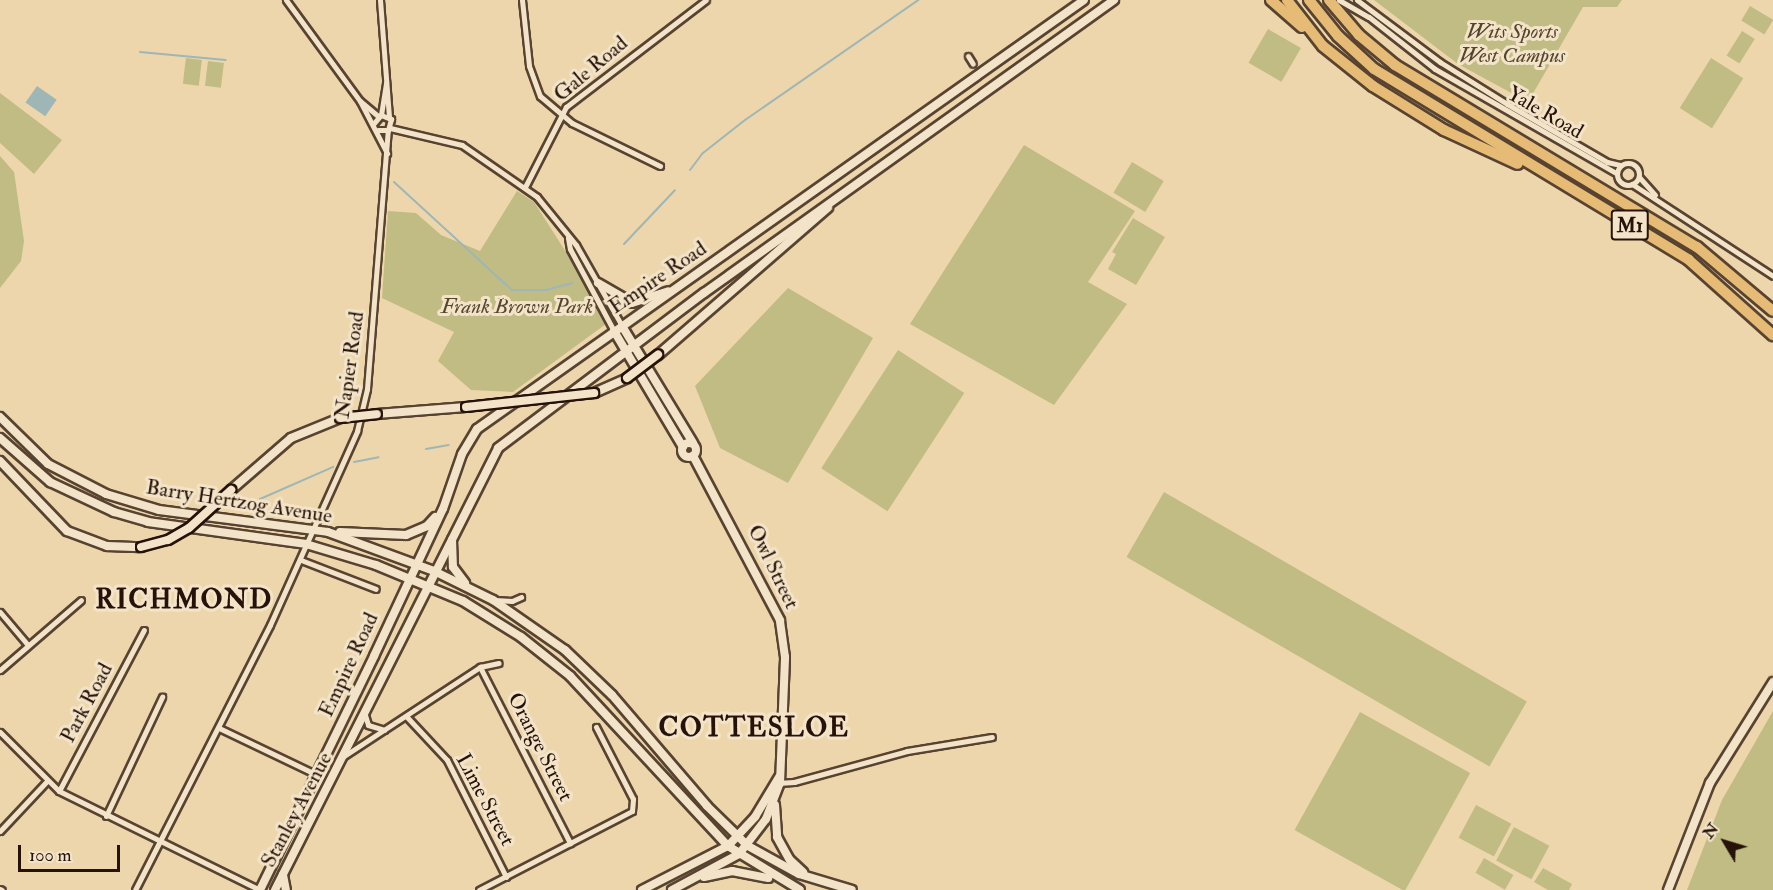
<!DOCTYPE html>
<html>
<head>
<meta charset="utf-8">
<style>
	body { margin:0 }
	#map { position:relative; width:1773px; height:890px; overflow:hidden; background:#edd6ac; font-family:"IM FELL Double Pica",serif }
	div>[style] { position:absolute }
	[style*='--x'] { left:calc(var(--x)*1px); top:calc(var(--y)*1px); width:calc(var(--w)*1px); rotate:calc(var(--a)*1deg) }
	.green>* { inset:0; background:#c0bc84; transform-origin:0 0 }
	.water>* { inset:0; background:#9eb6b5; transform-origin:0 0 }
	.stream>* { height:2px; margin:-1px; padding:0 1px; transform-origin:1px; border-radius:1px; background:#9eb6b5 }
	.roads { filter:drop-shadow(2px 0 #584331) drop-shadow(-2px 0 #584331) drop-shadow(0 2px #584331) drop-shadow(0 -2px #584331) }
	.street>* { height:5px; margin:-2.5px; padding:0 2.5px; transform-origin:2.5px; border-radius:2.5px; background:#f3e4c9 }
	.street>.ring { margin:-2.5px; padding:0; box-sizing:content-box; background:none; border:5px solid #f3e4c9; border-radius:50% }
	.secondary>* { height:8px; margin:-4px; padding:0 4px; transform-origin:4px; border-radius:4px; background:#f3e4c9 }
	.secondary>.ring { margin:-4px; padding:0; box-sizing:content-box; background:none; border:8px solid #f3e4c9; border-radius:50% }
	.highway>* { height:10px; margin:-5px; padding:0 5px; transform-origin:5px; border-radius:5px; background:#e6bb76 }
	.bridges { filter:drop-shadow(2px 0 #261208) drop-shadow(-2px 0 #261208) drop-shadow(0 2px #261208) drop-shadow(0 -2px #261208) }
	.secondary-bridge>* { height:8px; margin:-4px; padding:0 4px; transform-origin:4px; border-radius:4px; background:#f3e4c9 }
	span { translate:-50% -50%; white-space:nowrap; text-align:center; line-height:1.15; -webkit-text-stroke:6px #f3e4c9; paint-order:stroke }
	.shield-label span { padding:2px 4px; background:#f3e4c9; border:2px solid; border-radius:4px; -webkit-text-stroke-width:0 }
	.shield-label { font-size:20px; color:#261208; font-weight:700 }
	.park-label { font-size:21px; color:#54452d; font-style:italic }
	.street-label { font-size:21px; color:#261208 }
	.district-label { font-size:27px; color:#261208; font-weight:700; letter-spacing:1.5px }
	.north { position:absolute; left:1695px; top:812px; width:60px; height:60px; -webkit-text-stroke:4px #f3e4c9; paint-order:stroke; rotate:308deg; font-size:16px; font-weight:700; line-height:24px; text-align:center; color:#261208 }
	.north::after { content:''; display:block; margin:auto; width:21px; height:27px; background:#261208; clip-path:polygon(50% 0,100% 100%,50% 72%,0 100%) }
	.scale { position:absolute; left:18px; top:845px; width:102px; height:27px; box-sizing:border-box; border:3px solid #261208; border-top:0; padding-left:8px; font-size:18px; line-height:21px; white-space:nowrap; color:#261208; -webkit-text-stroke:4px #f3e4c9; paint-order:stroke }
</style>
</head>
<body>
<div id="map">
	<div class="green">
		<div style="clip-path:polygon(1374px 0,1622px 0,1617px 7px,1583px 7px,1528px 102px,1458px 64px)"></div>
		<div style="left:1750px;top:6px;width:27px;height:17px;rotate:31deg"></div>
		<div style="left:1268px;top:29px;width:38px;height:39px;rotate:30deg"></div>
		<div style="left:1742px;top:31px;width:15px;height:29px;rotate:32deg"></div>
		<div style="left:186px;top:58px;width:16px;height:26px;rotate:7deg"></div>
		<div style="left:1711px;top:58px;width:38px;height:59px;rotate:32deg"></div>
		<div style="left:208px;top:61px;width:16px;height:25px;rotate:7deg"></div>
		<div style="clip-path:polygon(0 93px,62px 140px,34px 174px,0 143px)"></div>
		<div style="clip-path:polygon(1024px 145px,1135px 211px,1088px 282px,1127px 304px,1054px 405px,910px 324px)"></div>
		<div style="clip-path:polygon(0 156px,14px 172px,24px 241px,21px 261px,0 288px)"></div>
		<div style="left:1132px;top:162px;width:37px;height:36px;rotate:31deg"></div>
		<div style="clip-path:polygon(517px 191px,534px 202px,610px 321px,513px 392px,471px 390px,438px 361px,454px 332px,382px 298px,388px 211px,416px 213px,441px 235px,480px 251px)"></div>
		<div style="clip-path:polygon(1133px 218px,1165px 237px,1136px 285px,1108px 269px,1116px 254px,1112px 252px)"></div>
		<div style="clip-path:polygon(788px 288px,873px 338px,788px 483px,720px 448px,695px 386px)"></div>
		<div style="left:898px;top:350px;width:79px;height:141px;rotate:33deg"></div>
		<div style="left:1164px;top:492px;width:419px;height:75px;rotate:30deg"></div>
		<div style="clip-path:polygon(1773px 711px,1773px 890px,1687px 890px,1722px 800px)"></div>
		<div style="left:1360px;top:712px;width:126px;height:135px;rotate:29deg"></div>
		<div style="left:1476px;top:805px;width:40px;height:37px;rotate:28deg"></div>
		<div style="left:1514px;top:827px;width:40px;height:38px;rotate:28deg"></div>
		<div style="left:1484px;top:858px;width:34px;height:17px;rotate:30deg"></div>
		<div style="clip-path:polygon(1543px 868px,1572px 884px,1569px 890px,1548px 890px,1534px 882px)"></div>
	</div>
	<div class="water">
		<div style="left:37px;top:86px;width:24px;height:20px;rotate:35deg"></div>
	</div>
	<div class="stream">
		<div style="--x:140;--y:52;--w:86;--a:5.3"></div>
		<div style="--x:690;--y:170;--w:21;--a:-53"></div>
		<div style="--x:703;--y:153;--w:53;--a:-38.2"></div>
		<div style="--x:745;--y:120;--w:211;--a:-34.7"></div>
		<div style="--x:394;--y:182;--w:160;--a:42.5"></div>
		<div style="--x:512;--y:290;--w:34;--a:0"></div>
		<div style="--x:546;--y:290;--w:27;--a:-15"></div>
		<div style="--x:624;--y:244;--w:74;--a:-46.6"></div>
		<div style="--x:426;--y:449;--w:23;--a:-10"></div>
		<div style="--x:354;--y:462;--w:25;--a:-11"></div>
		<div style="--x:260;--y:499;--w:80;--a:-23.7"></div>
	</div>
	<div class="roads">
		<div class="street">
			<div style="--x:286;--y:0;--w:125;--a:53.8"></div>
			<div style="--x:360;--y:101;--w:59;--a:62.6"></div>
			<div style="--x:380;--y:0;--w:117;--a:85.6"></div>
			<div style="--x:522;--y:0;--w:66;--a:83.9"></div>
			<div style="--x:529;--y:66;--w:32;--a:70"></div>
			<div style="--x:540;--y:96;--w:42;--a:40.2"></div>
			<div style="--x:572;--y:123;--w:98;--a:26"></div>
			<div style="--x:1339;--y:0;--w:34;--a:30"></div>
			<div style="--x:1369;--y:17;--w:84;--a:38.2"></div>
			<div style="--x:1435;--y:69;--w:209;--a:29.9"></div>
			<div style="--x:1357;--y:0;--w:104;--a:36.8"></div>
			<div style="--x:1440;--y:62;--w:79;--a:32.1"></div>
			<div style="--x:1507;--y:104;--w:116;--a:30.1"></div>
			<div style="--x:1607;--y:162;--w:13;--a:13"></div>
			<div style="--x:968;--y:56;--w:9;--a:58"></div>
			<div style="--x:360;--y:101;--w:23;--a:40"></div>
			<div style="--x:381;--y:115;--w:33;--a:-81"></div>
			<div style="--x:374;--y:123;--w:11;--a:-49"></div>
			<div style="--x:381;--y:115;--w:11;--a:22"></div>
			<div style="--x:391;--y:119;--w:11;--a:105"></div>
			<div style="--x:388;--y:130;--w:10;--a:180"></div>
			<div style="--x:390;--y:128;--w:74;--a:13.3"></div>
			<div style="--x:462;--y:145;--w:91;--a:34.7"></div>
			<div style="--x:537;--y:197;--w:62;--a:50.9"></div>
			<div style="--x:576;--y:245;--w:93;--a:60.4"></div>
			<div class="ring" style="left:1617px;top:163px;width:17px;height:17px"></div>
			<div style="--x:1639;--y:177;--w:24;--a:48"></div>
			<div style="--x:1632;--y:184;--w:168;--a:33.1"></div>
			<div style="--x:525;--y:187;--w:90;--a:-62.9"></div>
			<div style="--x:566;--y:107;--w:176;--a:-37.4"></div>
			<div style="--x:568;--y:238;--w:11;--a:80"></div>
			<div style="--x:570;--y:249;--w:93;--a:61.8"></div>
			<div style="--x:301;--y:560;--w:80;--a:21.1"></div>
			<div style="--x:495;--y:600;--w:17;--a:3"></div>
			<div style="--x:512;--y:601;--w:10;--a:-24"></div>
			<div style="--x:0;--y:612;--w:43;--a:49.7"></div>
			<div style="--x:480;--y:667;--w:198;--a:62.9"></div>
			<div style="--x:0;--y:670;--w:107;--a:-40.8"></div>
			<div style="--x:365;--y:715;--w:10;--a:73"></div>
			<div style="--x:368;--y:725;--w:17;--a:17"></div>
			<div style="--x:406;--y:716;--w:60;--a:47"></div>
			<div style="--x:447;--y:760;--w:131;--a:63.2"></div>
			<div style="--x:219;--y:728;--w:109;--a:25.6"></div>
			<div style="--x:0;--y:732;--w:83;--a:45"></div>
			<div style="--x:59;--y:791;--w:224;--a:26.2"></div>
			<div style="--x:344;--y:756;--w:163;--a:-33.2"></div>
			<div style="--x:480;--y:667;--w:19;--a:-12"></div>
			<div style="--x:777;--y:783;--w:17;--a:-3"></div>
			<div style="--x:794;--y:782;--w:117;--a:-15.3"></div>
			<div style="--x:907;--y:751;--w:86;--a:-9.4"></div>
			<div style="--x:59;--y:791;--w:182;--a:-62.2"></div>
			<div style="--x:106;--y:816;--w:132;--a:-64.8"></div>
			<div style="--x:0;--y:831;--w:69;--a:-46.8"></div>
			<div style="--x:0;--y:889;--w:2;--a:27"></div>
			<div style="--x:135;--y:890;--w:297;--a:-63"></div>
			<div style="--x:270;--y:625;--w:213;--a:-65.8"></div>
			<div style="--x:357;--y:431;--w:43;--a:-76.6"></div>
			<div style="--x:367;--y:389;--w:260;--a:-85.4"></div>
			<div style="--x:479;--y:890;--w:172;--a:-27.3"></div>
			<div style="--x:632;--y:811;--w:12;--a:-85"></div>
			<div style="--x:633;--y:799;--w:81;--a:-117.2"></div>
		</div>
		<div class="secondary">
			<div style="--x:598;--y:283;--w:39;--a:30"></div>
			<div style="--x:632;--y:303;--w:38;--a:-18"></div>
			<div style="--x:622;--y:326;--w:137;--a:58.7"></div>
			<div style="--x:614;--y:331;--w:135;--a:59.3"></div>
			<div style="--x:658;--y:355;--w:225;--a:-40.9"></div>
			<div style="--x:594;--y:393;--w:36;--a:-24"></div>
			<div style="--x:377;--y:414;--w:89;--a:-4.5"></div>
			<div style="--x:0;--y:417;--w:67;--a:44.4"></div>
			<div style="--x:48;--y:464;--w:65;--a:27.3"></div>
			<div style="--x:106;--y:494;--w:55;--a:16.8"></div>
			<div style="--x:159;--y:510;--w:170;--a:7.4"></div>
			<div style="--x:328;--y:532;--w:113;--a:20.2"></div>
			<div style="--x:434;--y:571;--w:66;--a:26.2"></div>
			<div style="--x:493;--y:600;--w:88;--a:34.8"></div>
			<div style="--x:565;--y:650;--w:65;--a:43.8"></div>
			<div style="--x:612;--y:695;--w:146;--a:49.4"></div>
			<div style="--x:707;--y:806;--w:57;--a:44.3"></div>
			<div style="--x:748;--y:846;--w:58;--a:28.8"></div>
			<div style="--x:799;--y:874;--w:55;--a:16.8"></div>
			<div style="--x:0;--y:438;--w:67;--a:41.3"></div>
			<div style="--x:50;--y:482;--w:71;--a:25.1"></div>
			<div style="--x:114;--y:512;--w:35;--a:16"></div>
			<div style="--x:148;--y:522;--w:160;--a:7.9"></div>
			<div style="--x:306;--y:544;--w:73;--a:16.7"></div>
			<div style="--x:376;--y:565;--w:94;--a:22.5"></div>
			<div style="--x:463;--y:601;--w:68;--a:31.8"></div>
			<div style="--x:521;--y:637;--w:63;--a:38.5"></div>
			<div style="--x:570;--y:676;--w:232;--a:47.1"></div>
			<div style="--x:728;--y:846;--w:84;--a:31.4"></div>
			<div class="ring" style="left:682px;top:443px;width:6px;height:6px"></div>
			<div style="--x:0;--y:461;--w:97;--a:46.3"></div>
			<div style="--x:67;--y:531;--w:43;--a:20.6"></div>
			<div style="--x:107;--y:546;--w:34;--a:2"></div>
			<div style="--x:231;--y:490;--w:79;--a:-40.9"></div>
			<div style="--x:291;--y:438;--w:53;--a:-22.2"></div>
			<div style="--x:340;--y:532;--w:66;--a:2.6"></div>
			<div style="--x:406;--y:535;--w:23;--a:-23"></div>
			<div style="--x:427;--y:526;--w:12;--a:-48"></div>
			<div style="--x:452;--y:540;--w:27;--a:88"></div>
			<div style="--x:453;--y:567;--w:20;--a:53"></div>
			<div style="--x:775;--y:805;--w:32;--a:86"></div>
			<div style="--x:777;--y:837;--w:26;--a:61"></div>
			<div style="--x:790;--y:860;--w:18;--a:43"></div>
			<div style="--x:283;--y:875;--w:15;--a:79"></div>
			<div style="--x:704;--y:877;--w:29;--a:-12"></div>
			<div style="--x:732;--y:871;--w:37;--a:11"></div>
			<div style="--x:260;--y:890;--w:260;--a:-64"></div>
			<div style="--x:374;--y:656;--w:162;--a:-64.9"></div>
			<div style="--x:443;--y:509;--w:58;--a:-70.9"></div>
			<div style="--x:462;--y:454;--w:29;--a:-59"></div>
			<div style="--x:477;--y:429;--w:743;--a:-35.25"></div>
			<div style="--x:275;--y:890;--w:495;--a:-63.2"></div>
			<div style="--x:498;--y:448;--w:258;--a:-37"></div>
			<div style="--x:704;--y:293;--w:504;--a:-35.55"></div>
			<div style="--x:642;--y:890;--w:97;--a:-27.1"></div>
			<div style="--x:728;--y:846;--w:40;--a:-47"></div>
			<div style="--x:755;--y:817;--w:47;--a:-59"></div>
			<div style="--x:672;--y:890;--w:76;--a:-28.2"></div>
			<div style="--x:739;--y:854;--w:44;--a:-52.4"></div>
			<div style="--x:766;--y:819;--w:39;--a:-69"></div>
			<div style="--x:780;--y:783;--w:126;--a:-87.7"></div>
			<div style="--x:785;--y:657;--w:37;--a:-98"></div>
			<div style="--x:780;--y:620;--w:186;--a:-117.9"></div>
			<div style="--x:1668;--y:890;--w:115;--a:-68.6"></div>
			<div style="--x:1710;--y:783;--w:119;--a:-58"></div>
		</div>
		<div class="highway">
			<div style="--x:1271;--y:0;--w:41;--a:41.1"></div>
			<div style="--x:1287;--y:0;--w:58;--a:52"></div>
			<div style="--x:1323;--y:46;--w:64;--a:38.7"></div>
			<div style="--x:1373;--y:86;--w:84;--a:31.8"></div>
			<div style="--x:1444;--y:130;--w:81;--a:24.7"></div>
			<div style="--x:1309;--y:0;--w:46;--a:51.1"></div>
			<div style="--x:1338;--y:36;--w:49;--a:42.5"></div>
			<div style="--x:1374;--y:69;--w:368;--a:31.2"></div>
			<div style="--x:1689;--y:260;--w:113;--a:41.8"></div>
			<div style="--x:1329;--y:0;--w:46;--a:49.4"></div>
			<div style="--x:1359;--y:35;--w:47;--a:39.8"></div>
			<div style="--x:1395;--y:65;--w:353;--a:31.1"></div>
			<div style="--x:1697;--y:247;--w:99;--a:40.1"></div>
		</div>
	</div>
	<div class="bridges">
		<div class="secondary-bridge">
			<div style="--x:627;--y:378;--w:39;--a:-37"></div>
			<div style="--x:466;--y:407;--w:129;--a:-6.2"></div>
			<div style="--x:340;--y:418;--w:37;--a:-6"></div>
			<div style="--x:141;--y:547;--w:28;--a:-15"></div>
			<div style="--x:168;--y:540;--w:24;--a:-30"></div>
			<div style="--x:189;--y:528;--w:57;--a:-42.1"></div>
		</div>
	</div>
	<div class="shield-label">
		<span style="left:1630px;top:225px">M1</span>
	</div>
	<div class="park-label">
		<span style="left:1512px;top:44px">Wits Sports<br>West Campus</span>
		<span style="left:517px;top:307px">Frank Brown Park</span>
	</div>
	<div class="street-label">
		<span style="left:591px;top:69px;rotate:-40deg">Gale Road</span>
		<span style="left:1545px;top:113px;rotate:30deg">Yale Road</span>
		<span style="left:658px;top:278px;rotate:-34deg">Empire Road</span>
		<span style="left:350px;top:365px;rotate:-82deg">Napier Road</span>
		<span style="left:239px;top:502px;rotate:9deg">Barry Hertzog Avenue</span>
		<span style="left:773px;top:567px;rotate:64deg">Owl Street</span>
		<span style="left:349px;top:665px;rotate:-65deg">Empire Road</span>
		<span style="left:87px;top:703px;rotate:-62deg">Park Road</span>
		<span style="left:540px;top:747px;rotate:63deg">Orange Street</span>
		<span style="left:485px;top:800px;rotate:62deg">Lime Street</span>
		<span style="left:297px;top:810px;rotate:-62deg">Stanley Avenue</span>
	</div>
	<div class="district-label">
		<span style="left:184px;top:600px">RICHMOND</span>
		<span style="left:754px;top:728px">COTTESLOE</span>
	</div>
	<div class="north">N</div>
	<div class="scale">100 m</div>
</div>
</body>
</html>
